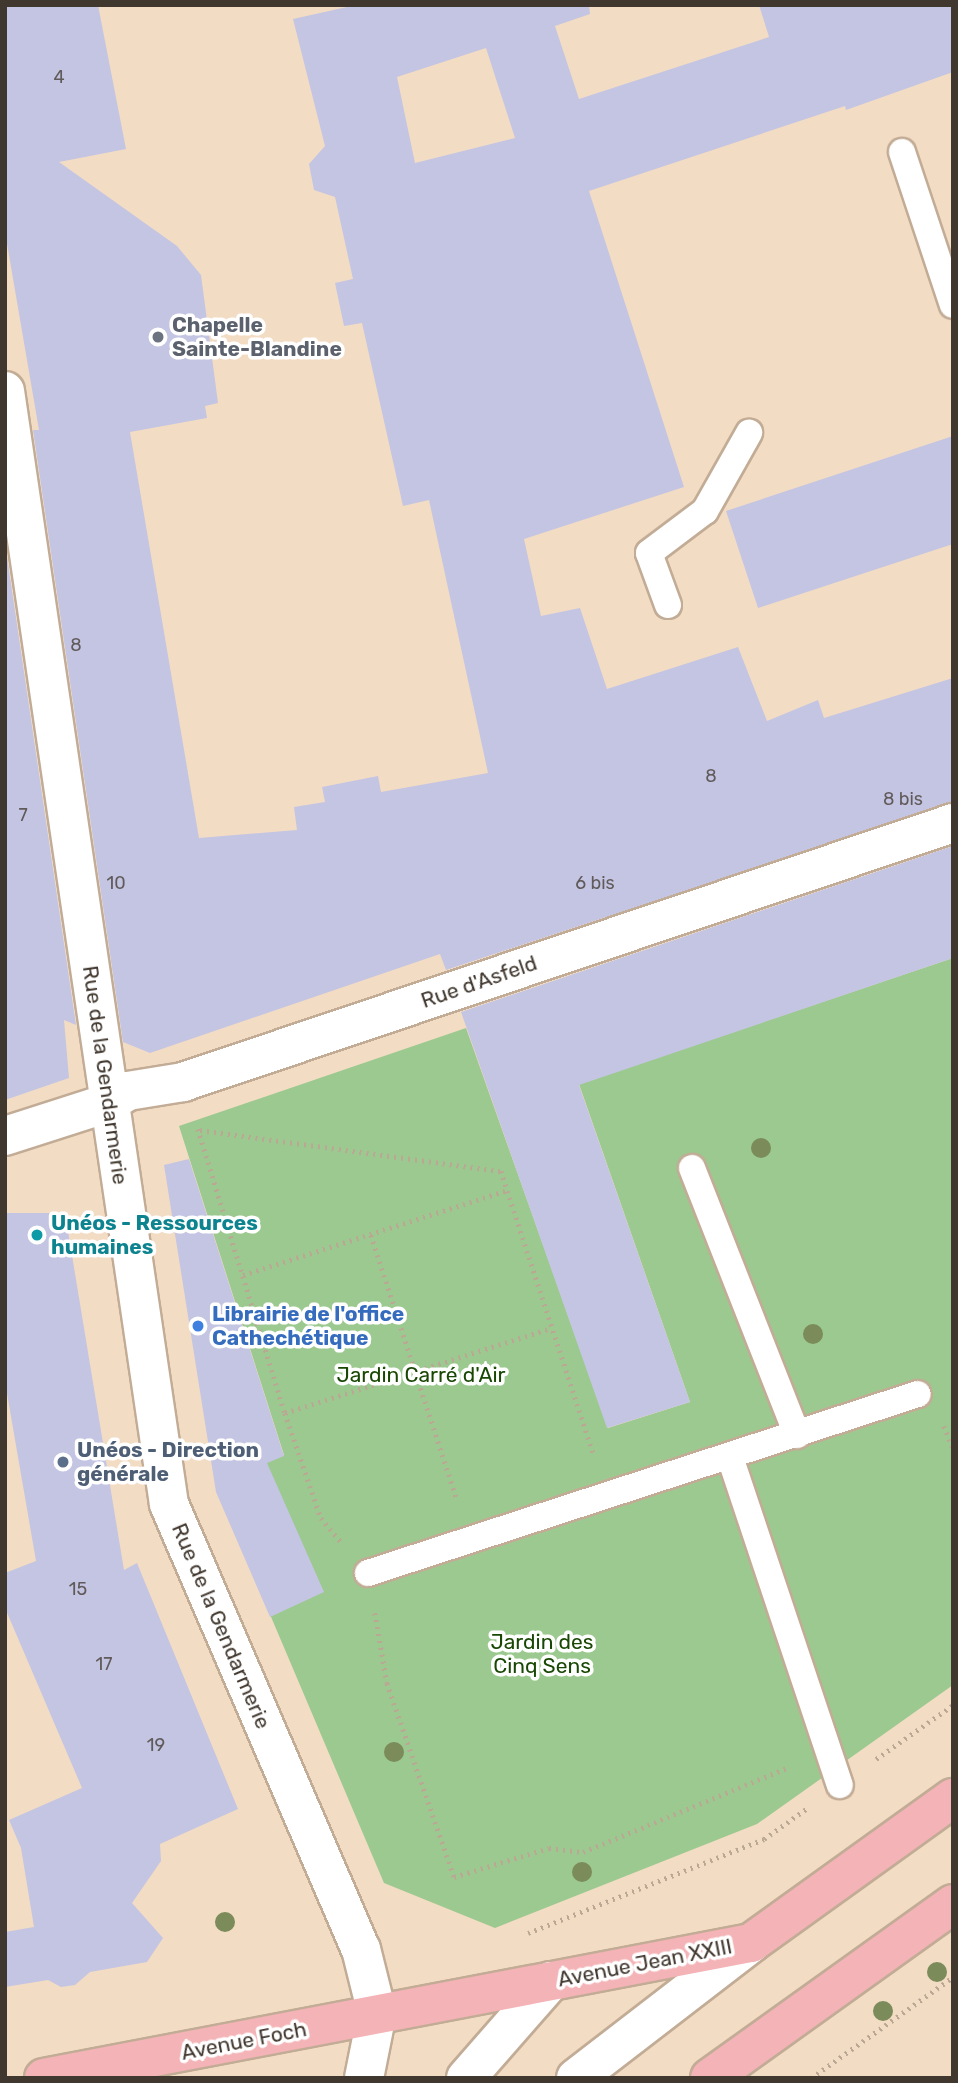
<!DOCTYPE html>
<html>
<head>
<meta charset="utf-8">
<style>
	body { margin:0 }
	#map { position:relative; width:958px; height:2083px; overflow:hidden; background:#f3dcc4; font-family:Rubik,sans-serif }
	div>[style] { position:absolute }
	[style*='--x'] { left:calc(var(--x)*1px); top:calc(var(--y)*1px); width:calc(var(--w)*1px); rotate:calc(var(--a)*1deg) }
	.green>* { inset:0; background:#9cc98f }
	.building>* { inset:0; background:#c4c5e2 }
	.path>* { height:4.5px; margin-top:-2.25px; transform-origin:0; background:repeating-linear-gradient(90deg,#baa894 0 2px,transparent 0 7px) }
	.roads { filter:drop-shadow(2px 0 #c2ac96) drop-shadow(-2px 0 #c2ac96) drop-shadow(0 2px #c2ac96) drop-shadow(0 -2px #c2ac96) }
	.lane>* { height:26px; margin:-13px; padding:0 13px; transform-origin:13px; border-radius:13px; background:#fff }
	.street>* { height:38px; margin:-19px; padding:0 19px; transform-origin:19px; border-radius:19px; background:#fff }
	.secondary>* { height:38px; margin:-19px; padding:0 19px; transform-origin:19px; border-radius:19px; background:#fff }
	.primary>* { height:38px; margin:-19px; padding:0 19px; transform-origin:19px; border-radius:19px; background:#f4b3b6 }
	.trees>* { width:20px; height:20px; margin:-10px; border-radius:50%; background:#7b8b5a }
	.dots>* { width:19px; height:19px; translate:-50% -50%; box-sizing:border-box; border:4px solid #fff; border-radius:50% }
	span { translate:-50% -50%; white-space:nowrap; text-align:center; line-height:1.15; -webkit-text-stroke:7px #fff; paint-order:stroke }
	.number-label { font-size:18px; color:#615a5b }
	.number-label span { -webkit-text-stroke-width:0 }
	.worship-label { font-size:21px; color:#5b616d; font-weight:700 }
	.left { translate:0 -50%; text-align:left }
	.street-label { font-size:21px; color:#40372e }
	.culture-label { font-size:21px; color:#0d838f; font-weight:700 }
	.shop-label { font-size:21px; color:#366cbe; font-weight:700 }
	.park-label { font-size:21px; color:#194804 }
	.service-label { font-size:21px; color:#4e5e75; font-weight:700 }
	.frame { position:absolute; inset:0; border:7px solid #40372e; pointer-events:none }
</style>
</head>
<body>
<div id="map">
	<div class="green">
		<div style="clip-path:polygon(953px 958px,953px 1685px,757px 1824px,495px 1928px,384px 1883px,215px 1485px,284px 1455px,179px 1126px,466px 1028px,608px 1428px,690px 1402px,579px 1084px)"></div>
	</div>
	<div class="building">
		<div style="clip-path:polygon(evenodd,5px 5px,98px 5px,126px 149px,59px 162px,177px 246px,201px 275px,218px 403px,205px 406px,207px 418px,130px 432px,199px 838px,297px 830px,294px 807px,325px 802px,322px 787px,378px 776px,381px 792px,488px 773px,429px 500px,403px 506px,362px 323px,344px 326px,335px 283px,353px 279px,335px 197px,314px 190px,309px 164px,325px 146px,293px 19px,356px 5px,589px 5px,590px 14px,555px 26px,579px 99px,769px 37px,759px 5px,953px 5px,953px 72px,846px 110px,845px 106px,589px 191px,684px 487px,524px 539px,541px 616px,580px 608px,607px 689px,738px 647px,767px 721px,818px 700px,824px 718px,953px 678px,953px 802px,446px 970px,440px 954px,150px 1053px,123px 1042px,33px 430px,39px 430px,5px 232px,5px 5px,486px 48px,515px 138px,415px 163px,397px 77px,486px 48px)"></div>
		<div style="clip-path:polygon(953px 436px,953px 544px,758px 608px,726px 511px)"></div>
		<div style="clip-path:polygon(5px 543px,76px 1025px,64px 1020px,69px 1078px,5px 1100px)"></div>
		<div style="clip-path:polygon(953px 846px,953px 958px,579px 1085px,690px 1402px,607px 1428px,461px 1012px)"></div>
		<div style="clip-path:polygon(189px 1159px,284px 1456px,267px 1463px,324px 1592px,270px 1617px,216px 1492px,164px 1165px)"></div>
		<div style="clip-path:polygon(5px 1213px,65px 1213px,124px 1570px,137px 1563px,238px 1809px,160px 1844px,161px 1861px,132px 1903px,163px 1938px,147px 1962px,90px 1972px,75px 1985px,61px 1987px,48px 1980px,5px 1987px,5px 1932px,34px 1927px,21px 1848px,9px 1820px,82px 1788px,5px 1608px,5px 1573px,36px 1561px,5px 1382px)"></div>
	</div>
	<div class="path">
		<div style="--x:198;--y:1129;--w:297;--a:73"></div>
		<div style="--x:285;--y:1413;--w:111;--a:71.1"></div>
		<div style="--x:321;--y:1518;--w:31;--a:50"></div>
		<div style="--x:200;--y:1130;--w:304;--a:7.8"></div>
		<div style="--x:501;--y:1171;--w:300;--a:71.9"></div>
		<div style="--x:371;--y:1235;--w:279;--a:72"></div>
		<div style="--x:243;--y:1275;--w:277;--a:-17.8"></div>
		<div style="--x:285;--y:1413;--w:279;--a:-17.7"></div>
		<div style="--x:944;--y:1426;--w:24;--a:68"></div>
		<div style="--x:375;--y:1613;--w:71;--a:80.3"></div>
		<div style="--x:387;--y:1683;--w:205;--a:70.9"></div>
		<div style="--x:454;--y:1877;--w:99;--a:-17"></div>
		<div style="--x:549;--y:1848;--w:34;--a:7"></div>
		<div style="--x:583;--y:1852;--w:223;--a:-22.4"></div>
		<div style="--x:876;--y:1759;--w:94;--a:-35"></div>
		<div style="--x:528;--y:1933;--w:254;--a:-21.7"></div>
		<div style="--x:764;--y:1839;--w:52;--a:-35.5"></div>
		<div style="--x:811;--y:2078;--w:174;--a:-35.4"></div>
	</div>
	<div class="roads">
		<div class="lane">
			<div style="--x:902;--y:152;--w:161;--a:71.6"></div>
			<div style="--x:668;--y:605;--w:55;--a:-110.1"></div>
			<div style="--x:649;--y:553;--w:70;--a:-36.9"></div>
			<div style="--x:705;--y:511;--w:90;--a:-60.6"></div>
			<div style="--x:692;--y:1168;--w:287;--a:68.5"></div>
			<div style="--x:730;--y:1457;--w:346;--a:71.5"></div>
			<div style="--x:368;--y:1573;--w:578;--a:-18.03"></div>
		</div>
		<div class="street">
			<div style="--x:5;--y:391;--w:1125;--a:81.62"></div>
			<div style="--x:169;--y:1504;--w:485;--a:66.7"></div>
			<div style="--x:361;--y:1949;--w:66;--a:76"></div>
			<div style="--x:377;--y:2013;--w:66;--a:101.3"></div>
			<div style="--x:5;--y:1136;--w:108;--a:-17.8"></div>
			<div style="--x:108;--y:1103;--w:23;--a:-31"></div>
			<div style="--x:128;--y:1091;--w:56;--a:-9.3"></div>
			<div style="--x:183;--y:1082;--w:812;--a:-18.59"></div>
		</div>
		<div class="secondary">
			<div style="--x:466;--y:2078;--w:129;--a:-48.8"></div>
			<div style="--x:576;--y:2078;--w:221;--a:-37.6"></div>
		</div>
		<div class="primary">
			<div style="--x:44;--y:2078;--w:720;--a:-10.81"></div>
			<div style="--x:751;--y:1943;--w:249;--a:-35.7"></div>
			<div style="--x:710;--y:2078;--w:299;--a:-35.6"></div>
		</div>
	</div>
	<div class="trees">
		<div style="left:761px;top:1148px"></div>
		<div style="left:813px;top:1334px"></div>
		<div style="left:394px;top:1752px"></div>
		<div style="left:582px;top:1872px"></div>
		<div style="left:225px;top:1922px"></div>
		<div style="left:937px;top:1972px"></div>
		<div style="left:883px;top:2011px"></div>
	</div>
	<div class="dots">
		<div style="left:158px;top:337px;background:#6b7280"></div>
		<div style="left:37px;top:1235px;background:#0f9aa8"></div>
		<div style="left:198px;top:1326px;background:#3f7fe0"></div>
		<div style="left:63px;top:1462px;background:#5c6f8a"></div>
	</div>
	<div class="number-label">
		<span style="left:59px;top:77px">4</span>
		<span style="left:76px;top:645px">8</span>
		<span style="left:711px;top:776px">8</span>
		<span style="left:903px;top:799px">8 bis</span>
		<span style="left:23px;top:815px">7</span>
		<span style="left:116px;top:883px">10</span>
		<span style="left:595px;top:883px">6 bis</span>
		<span style="left:78px;top:1589px">15</span>
		<span style="left:104px;top:1664px">17</span>
		<span style="left:156px;top:1745px">19</span>
	</div>
	<div class="worship-label">
		<span class="left" style="left:172px;top:337px">Chapelle<br>Sainte-Blandine</span>
	</div>
	<div class="street-label">
		<span style="left:479px;top:982px;rotate:-19deg">Rue d'Asfeld</span>
		<span style="left:105px;top:1075px;rotate:82deg">Rue de la Gendarmerie</span>
		<span style="left:221px;top:1626px;rotate:67deg">Rue de la Gendarmerie</span>
		<span style="left:645px;top:1963px;rotate:-11deg">Avenue Jean XXIII</span>
		<span style="left:244px;top:2041px;rotate:-11deg">Avenue Foch</span>
	</div>
	<div class="culture-label">
		<span class="left" style="left:51px;top:1235px">Unéos - Ressources<br>humaines</span>
	</div>
	<div class="shop-label">
		<span class="left" style="left:212px;top:1326px">Librairie de l'office<br>Cathechétique</span>
	</div>
	<div class="park-label">
		<span style="left:421px;top:1375px">Jardin Carré d'Air</span>
		<span style="left:542px;top:1654px">Jardin des<br>Cinq Sens</span>
	</div>
	<div class="service-label">
		<span class="left" style="left:77px;top:1462px">Unéos - Direction<br>générale</span>
	</div>
	<div class="frame"></div>
</div>
</body>
</html>
